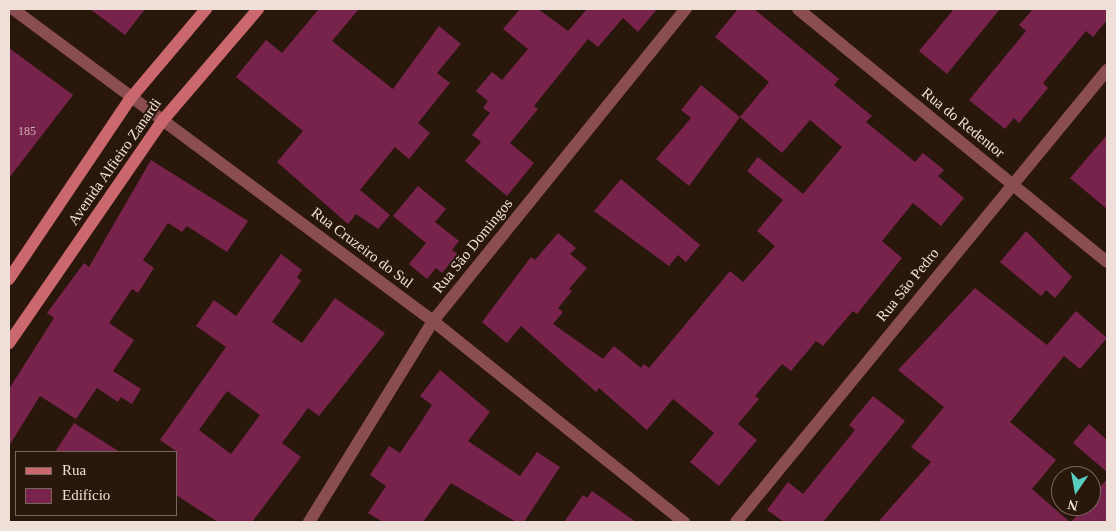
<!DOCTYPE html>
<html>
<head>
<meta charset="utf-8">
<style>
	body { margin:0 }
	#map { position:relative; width:1116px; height:531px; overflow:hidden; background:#2a170c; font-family:Georgia,serif }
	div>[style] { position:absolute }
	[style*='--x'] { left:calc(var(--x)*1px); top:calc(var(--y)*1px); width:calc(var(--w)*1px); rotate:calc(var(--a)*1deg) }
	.building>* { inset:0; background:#78234c }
	.street>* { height:12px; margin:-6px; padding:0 6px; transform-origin:6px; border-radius:6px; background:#8b4e50 }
	.secondary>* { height:12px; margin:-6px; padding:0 6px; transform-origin:6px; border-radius:6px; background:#cb686d }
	span { translate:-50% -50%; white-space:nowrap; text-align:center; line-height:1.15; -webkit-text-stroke:4px #2a170c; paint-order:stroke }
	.number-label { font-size:12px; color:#d0b1b5 }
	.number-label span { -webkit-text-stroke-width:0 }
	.street-label { font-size:15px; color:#eee0d8 }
	.frame { position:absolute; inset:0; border:10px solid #eee0d8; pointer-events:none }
	.legend { position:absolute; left:15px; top:451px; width:162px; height:65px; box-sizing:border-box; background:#2a170c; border:1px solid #78675e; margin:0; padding:6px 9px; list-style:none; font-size:15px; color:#eee0d8 }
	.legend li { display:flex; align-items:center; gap:10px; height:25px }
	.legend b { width:25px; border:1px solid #78675e }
	.north { position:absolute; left:1051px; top:466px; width:50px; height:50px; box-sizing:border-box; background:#2a170c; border:1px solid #78675e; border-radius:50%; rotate:192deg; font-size:14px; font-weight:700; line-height:20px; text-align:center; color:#eee0d8 }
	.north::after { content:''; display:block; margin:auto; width:18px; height:22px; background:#58cec0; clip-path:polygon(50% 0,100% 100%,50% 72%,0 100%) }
</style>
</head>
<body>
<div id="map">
	<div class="building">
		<div style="clip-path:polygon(90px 9px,145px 9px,125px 35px)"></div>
		<div style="clip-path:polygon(319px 9px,359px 9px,332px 41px,393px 89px,439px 26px,461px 44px,437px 73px,450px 83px,418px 123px,430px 133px,409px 159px,395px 147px,360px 190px,390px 215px,378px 229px,356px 214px,348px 224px,277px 162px,303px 131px,236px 77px,266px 40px,282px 53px)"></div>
		<div style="clip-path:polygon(520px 9px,538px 9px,568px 31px,587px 9px,657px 9px,638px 32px,623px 18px,598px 47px,588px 39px,534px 106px,538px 109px,510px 143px,534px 163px,507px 196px,465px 161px,481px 142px,472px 135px,490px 113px,483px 108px,488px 101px,476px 91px,492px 72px,502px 80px,528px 49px,503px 29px)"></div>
		<div style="clip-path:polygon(738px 9px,754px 9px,839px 79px,834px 85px,872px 116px,866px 122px,915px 162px,923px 153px,944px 170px,938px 176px,964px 198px,941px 226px,913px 203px,882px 241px,902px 258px,857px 314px,853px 311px,823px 346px,816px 341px,791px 371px,782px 364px,755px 396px,759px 399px,738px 424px,757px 440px,719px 486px,690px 462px,714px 433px,673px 399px,647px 430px,599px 388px,596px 392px,521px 326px,507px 343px,482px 322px,531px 257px,535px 260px,558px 233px,576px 248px,570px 254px,587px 268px,569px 289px,572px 291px,558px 308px,563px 312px,553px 324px,603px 359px,614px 346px,641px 368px,644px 364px,649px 368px,730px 271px,743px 282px,775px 246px,757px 231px,783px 200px,747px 171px,758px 157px,803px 194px,842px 147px,810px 120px,782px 153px,740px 117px,769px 82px,715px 37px)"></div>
		<div style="clip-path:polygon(954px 9px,1000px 9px,947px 74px,919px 51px)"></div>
		<div style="clip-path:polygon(1033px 9px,1107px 9px,1107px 20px,1093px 37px,1086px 31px,1043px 83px,1048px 88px,1019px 123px,1014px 118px,1005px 129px,969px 100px,1026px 31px,1019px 25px)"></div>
		<div style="clip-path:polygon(9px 48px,73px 95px,9px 178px)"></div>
		<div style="clip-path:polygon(701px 85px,740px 117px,689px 186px,656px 159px,691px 118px,681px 110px)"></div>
		<div style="clip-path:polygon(1107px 135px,1107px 209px,1070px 178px)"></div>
		<div style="clip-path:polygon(151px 160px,248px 221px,227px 252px,187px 226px,182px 232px,168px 223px,143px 260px,154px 268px,138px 293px,132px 289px,109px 323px,134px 340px,113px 371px,141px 389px,132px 404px,121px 397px,118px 402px,97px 388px,76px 419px,40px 396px,9px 446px,9px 389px,54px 318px,47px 313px,84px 263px,89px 267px)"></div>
		<div style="clip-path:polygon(621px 179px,700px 245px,686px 262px,678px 255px,669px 266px,594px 211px)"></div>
		<div style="clip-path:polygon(418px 186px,446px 209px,435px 222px,459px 241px,452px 250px,458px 254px,442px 273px,436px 268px,427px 279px,409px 264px,426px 243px,393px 216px)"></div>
		<div style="clip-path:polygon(1026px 231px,1072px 277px,1055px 298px,1046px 290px,1041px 296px,1000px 262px)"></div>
		<div style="clip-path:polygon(evenodd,281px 254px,302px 270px,297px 277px,301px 281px,272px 322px,302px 343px,335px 298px,385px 333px,319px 416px,308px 408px,282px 443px,301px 457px,252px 522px,218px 522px,176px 495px,176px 451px,160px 440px,226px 347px,196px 326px,214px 300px,236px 316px,281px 254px,227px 391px,260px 415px,231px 454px,199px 430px,227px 391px)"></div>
		<div style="clip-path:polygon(975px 288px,1047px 345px,1076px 311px,1107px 338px,1080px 369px,1064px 356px,1010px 422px,1056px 460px,1032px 489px,1070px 522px,878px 522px,931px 462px,911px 447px,944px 407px,898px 370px)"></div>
		<div style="clip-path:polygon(440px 370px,490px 412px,468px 441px,520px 476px,537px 452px,560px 467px,524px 522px,516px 522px,451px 483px,423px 522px,383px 522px,368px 513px,386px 486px,370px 475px,389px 446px,400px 453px,419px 425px,432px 405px,420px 396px)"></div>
		<div style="clip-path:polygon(873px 396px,905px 421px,823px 522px,784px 522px,767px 510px,788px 482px,803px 494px,855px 430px,849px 425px)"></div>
		<div style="clip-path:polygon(74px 423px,120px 452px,55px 452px)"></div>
		<div style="clip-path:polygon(1089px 424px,1107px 440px,1107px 472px,1073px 443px)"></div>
		<div style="clip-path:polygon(1107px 479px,1107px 522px,1071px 522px,1085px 506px,1091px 506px,1091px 498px)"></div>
		<div style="clip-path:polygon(592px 491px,636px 522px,564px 522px,583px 495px,587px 498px)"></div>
	</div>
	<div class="street">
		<div style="--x:13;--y:9;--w:523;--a:36.61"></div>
		<div style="--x:433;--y:321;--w:322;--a:38.7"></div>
		<div style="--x:798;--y:9;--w:399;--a:39.3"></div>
		<div style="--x:309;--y:522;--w:236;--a:-58.3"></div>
		<div style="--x:433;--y:321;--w:402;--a:-51"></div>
		<div style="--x:736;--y:522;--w:585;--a:-50.62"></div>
	</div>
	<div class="secondary">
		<div style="--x:9;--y:279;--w:217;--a:-56.1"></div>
		<div style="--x:130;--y:99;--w:118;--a:-49.8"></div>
		<div style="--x:9;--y:343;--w:271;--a:-55.4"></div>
		<div style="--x:163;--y:120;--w:146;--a:-49.4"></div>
	</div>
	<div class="number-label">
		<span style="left:27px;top:132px">185</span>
	</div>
	<div class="street-label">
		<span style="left:963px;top:123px;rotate:39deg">Rua do Redentor</span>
		<span style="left:115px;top:162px;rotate:-55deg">Avenida Alfieiro Zanardi</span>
		<span style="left:473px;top:246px;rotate:-51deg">Rua São Domingos</span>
		<span style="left:362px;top:248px;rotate:37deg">Rua Cruzeiro do Sul</span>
		<span style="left:908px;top:285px;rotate:-51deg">Rua São Pedro</span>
	</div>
	<div class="frame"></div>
	<ul class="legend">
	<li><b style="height:6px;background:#cb686d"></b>Rua</li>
	<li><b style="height:14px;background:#78234c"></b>Edifício</li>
	</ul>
	<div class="north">N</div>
</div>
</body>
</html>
